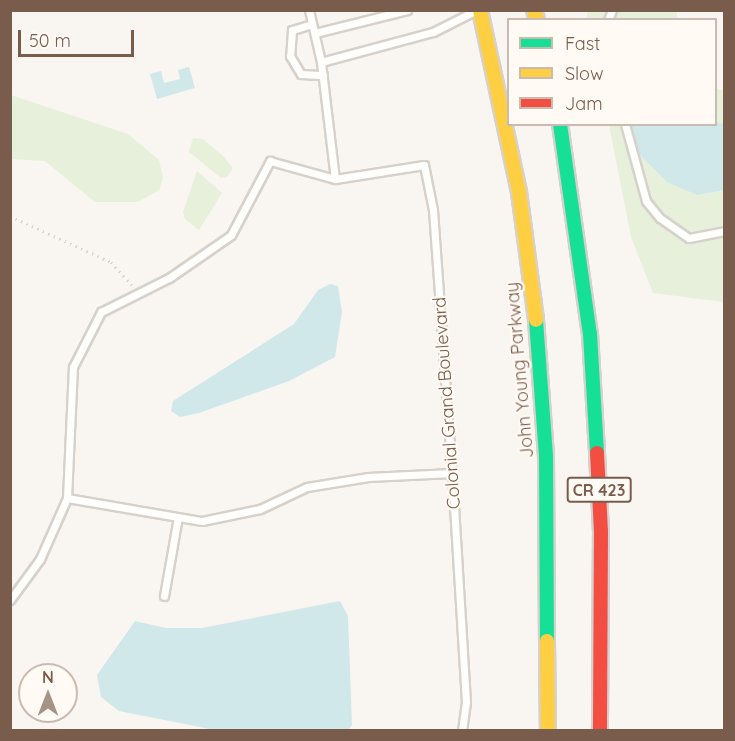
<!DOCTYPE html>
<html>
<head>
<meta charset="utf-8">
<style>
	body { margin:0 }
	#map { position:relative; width:735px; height:741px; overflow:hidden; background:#f9f5f0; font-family:Quicksand,sans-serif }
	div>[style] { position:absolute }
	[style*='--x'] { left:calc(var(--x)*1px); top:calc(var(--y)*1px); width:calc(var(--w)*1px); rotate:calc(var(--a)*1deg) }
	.green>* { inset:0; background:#e7f0db; transform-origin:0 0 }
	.water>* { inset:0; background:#d0e8ea }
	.path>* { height:3px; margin-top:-1.5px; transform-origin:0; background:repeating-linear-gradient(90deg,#dcd5d0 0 1.5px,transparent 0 6px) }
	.roads { filter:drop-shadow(2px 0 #d7d1cb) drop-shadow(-2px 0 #d7d1cb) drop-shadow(0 2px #d7d1cb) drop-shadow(0 -2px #d7d1cb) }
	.lane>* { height:7px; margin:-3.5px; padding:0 3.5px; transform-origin:3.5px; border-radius:3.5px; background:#fefefd }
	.fast>* { height:14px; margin:-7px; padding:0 7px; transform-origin:7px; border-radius:7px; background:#16e098 }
	.slow>* { height:14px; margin:-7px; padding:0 7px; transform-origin:7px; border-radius:7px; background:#ffcf43 }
	.jam>* { height:14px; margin:-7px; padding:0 7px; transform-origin:7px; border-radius:7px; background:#f24e42 }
	span { translate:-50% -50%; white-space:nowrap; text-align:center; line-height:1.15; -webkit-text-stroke:4.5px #fffaf3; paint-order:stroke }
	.shield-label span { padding:2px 4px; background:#fffaf3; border:2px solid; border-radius:4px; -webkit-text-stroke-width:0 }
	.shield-label { font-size:16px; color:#7a5c4d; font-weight:700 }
	.street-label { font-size:18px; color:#7a5c4d }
	.frame { position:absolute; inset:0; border:12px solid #7a5c4d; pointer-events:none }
	.legend { position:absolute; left:507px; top:18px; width:210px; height:108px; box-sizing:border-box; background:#fffaf3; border:2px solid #cabbb1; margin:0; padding:8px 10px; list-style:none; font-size:18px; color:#7a5c4d }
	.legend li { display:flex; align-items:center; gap:12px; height:30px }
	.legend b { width:30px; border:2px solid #cabbb1 }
	.north { position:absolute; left:18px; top:663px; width:60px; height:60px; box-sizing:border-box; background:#fffaf3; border:2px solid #cabbb1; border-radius:50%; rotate:0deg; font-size:16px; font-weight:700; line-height:24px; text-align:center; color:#7a5c4d }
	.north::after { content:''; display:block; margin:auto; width:21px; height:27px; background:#a69286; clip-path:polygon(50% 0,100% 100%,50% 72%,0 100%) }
	.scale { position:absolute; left:18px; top:30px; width:116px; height:27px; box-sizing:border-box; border:3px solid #7a5c4d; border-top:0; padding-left:8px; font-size:18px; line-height:21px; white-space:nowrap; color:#7a5c4d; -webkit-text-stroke:4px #fffaf3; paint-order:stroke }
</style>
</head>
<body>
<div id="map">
	<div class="green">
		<div style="left:587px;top:11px;width:90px;height:8px"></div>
		<div style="clip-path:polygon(716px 89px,724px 90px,724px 302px,653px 293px,631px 237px,609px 125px,716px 124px)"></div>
		<div style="clip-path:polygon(11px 95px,128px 134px,159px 160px,163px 178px,159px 190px,138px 202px,95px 202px,45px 161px,11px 159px)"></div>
		<div style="clip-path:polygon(193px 138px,203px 139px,224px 157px,233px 168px,227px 177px,221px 178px,189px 152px)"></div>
		<div style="clip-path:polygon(197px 171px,222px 193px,199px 230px,185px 219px,183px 212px)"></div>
	</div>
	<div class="water">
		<div style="clip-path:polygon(189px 67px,195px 88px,157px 99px,150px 74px,161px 71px,164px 83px,180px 79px,178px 70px)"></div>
		<div style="clip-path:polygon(716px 122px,724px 124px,724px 190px,697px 195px,667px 182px,632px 147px,627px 125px)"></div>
		<div style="clip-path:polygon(330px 284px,338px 286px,342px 312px,335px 357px,289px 381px,199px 413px,180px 417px,171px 411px,173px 401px,294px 324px,318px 290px)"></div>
		<div style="clip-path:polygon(340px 601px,348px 616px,352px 725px,348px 730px,215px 730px,119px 711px,101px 697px,97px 675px,135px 621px,166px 628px,202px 628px)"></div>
	</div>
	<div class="path">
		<div style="--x:10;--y:216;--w:111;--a:24.5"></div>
		<div style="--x:111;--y:262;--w:31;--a:48"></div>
	</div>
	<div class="roads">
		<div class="lane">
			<div style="--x:309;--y:10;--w:53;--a:77"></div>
			<div style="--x:321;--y:62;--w:118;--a:83.2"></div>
			<div style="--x:608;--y:20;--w:11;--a:-68"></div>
			<div style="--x:312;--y:24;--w:21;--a:163"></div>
			<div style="--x:292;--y:30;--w:26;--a:94"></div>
			<div style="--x:290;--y:56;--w:21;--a:59"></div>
			<div style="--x:301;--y:74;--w:22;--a:3"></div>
			<div style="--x:315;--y:33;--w:95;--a:-14"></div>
			<div style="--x:321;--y:62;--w:116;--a:-15"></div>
			<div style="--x:433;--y:32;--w:47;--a:-26.6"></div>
			<div style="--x:625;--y:124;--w:80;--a:74.7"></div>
			<div style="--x:646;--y:201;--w:22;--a:51"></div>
			<div style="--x:660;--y:218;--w:35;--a:35"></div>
			<div style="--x:689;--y:238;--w:36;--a:-11"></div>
			<div style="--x:67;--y:498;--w:137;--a:9.7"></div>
			<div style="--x:202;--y:521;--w:59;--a:-11.7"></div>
			<div style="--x:260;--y:509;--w:52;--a:-25.1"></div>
			<div style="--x:307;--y:487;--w:62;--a:-9.3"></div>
			<div style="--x:368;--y:477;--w:84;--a:-2.7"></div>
			<div style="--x:164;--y:596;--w:80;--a:-80"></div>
			<div style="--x:10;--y:600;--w:51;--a:-53.8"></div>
			<div style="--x:40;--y:559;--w:67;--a:-66.1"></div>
			<div style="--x:67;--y:498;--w:131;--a:-87.4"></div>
			<div style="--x:73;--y:367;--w:62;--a:-63"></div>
			<div style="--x:101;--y:312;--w:76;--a:-26.6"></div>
			<div style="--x:169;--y:278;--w:75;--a:-34.7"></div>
			<div style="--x:231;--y:235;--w:84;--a:-62.2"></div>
			<div style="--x:270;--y:161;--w:67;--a:15.5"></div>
			<div style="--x:335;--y:179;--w:90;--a:-8.9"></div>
			<div style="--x:424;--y:165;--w:46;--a:78.7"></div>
			<div style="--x:433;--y:210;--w:264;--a:85.9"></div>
			<div style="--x:452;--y:473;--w:229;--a:86.5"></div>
			<div style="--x:466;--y:702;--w:28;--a:98"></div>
		</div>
		<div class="fast">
			<div style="--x:560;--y:124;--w:212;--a:81.9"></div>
			<div style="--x:590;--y:334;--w:119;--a:86.6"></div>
			<div style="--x:536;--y:320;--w:136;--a:85.8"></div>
			<div style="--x:546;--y:456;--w:185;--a:89.7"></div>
		</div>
		<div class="slow">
			<div style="--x:480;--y:10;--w:186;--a:77.9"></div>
			<div style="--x:519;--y:192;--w:129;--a:82.4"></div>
			<div style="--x:534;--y:10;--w:10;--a:73"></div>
			<div style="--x:547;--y:641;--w:89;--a:89.4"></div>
		</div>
		<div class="jam">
			<div style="--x:597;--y:453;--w:78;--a:87.1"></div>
			<div style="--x:601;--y:531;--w:199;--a:90.3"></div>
		</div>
	</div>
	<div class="shield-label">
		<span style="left:599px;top:490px">CR 423</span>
	</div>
	<div class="street-label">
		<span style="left:520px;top:370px;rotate:-95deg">John Young Parkway</span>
		<span style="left:447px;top:403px;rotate:-94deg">Colonial Grand Boulevard</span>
	</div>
	<div class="frame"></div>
	<ul class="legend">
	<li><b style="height:8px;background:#16e098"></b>Fast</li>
	<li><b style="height:8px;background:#ffcf43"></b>Slow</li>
	<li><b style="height:8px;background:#f24e42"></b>Jam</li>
	</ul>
	<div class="north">N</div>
	<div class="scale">50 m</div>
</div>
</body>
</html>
